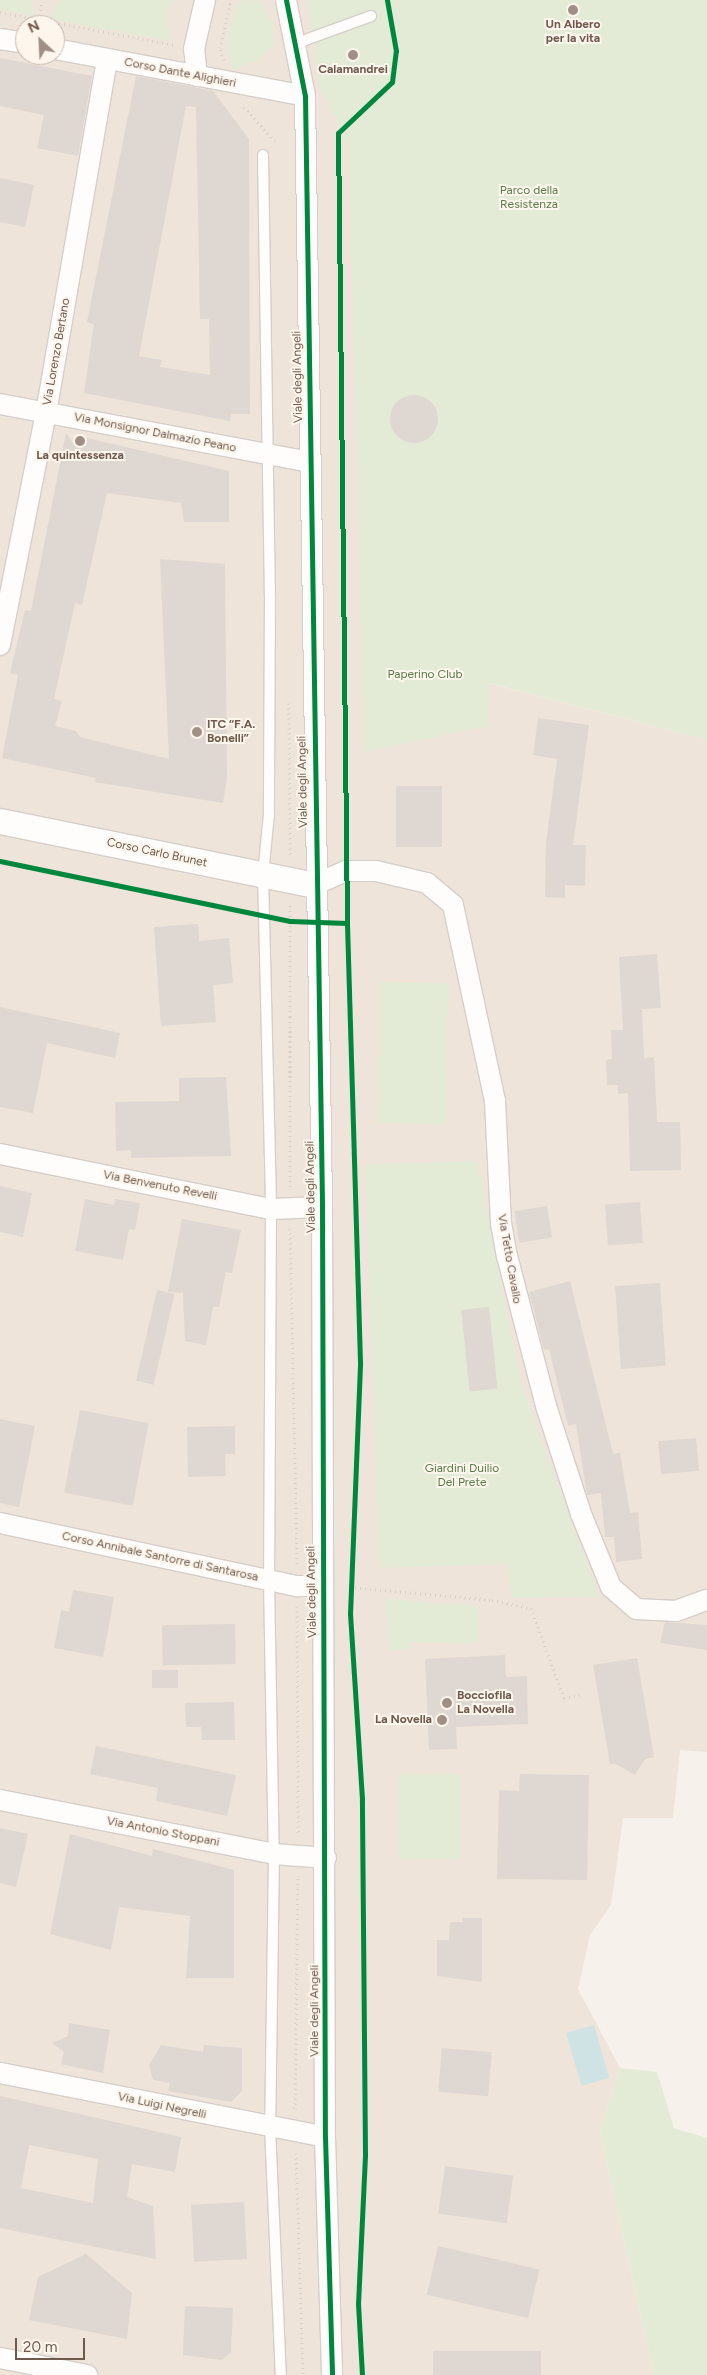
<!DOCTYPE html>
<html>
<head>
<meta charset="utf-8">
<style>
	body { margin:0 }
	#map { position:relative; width:707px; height:2375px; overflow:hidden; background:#f6f1eb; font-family:Figtree,sans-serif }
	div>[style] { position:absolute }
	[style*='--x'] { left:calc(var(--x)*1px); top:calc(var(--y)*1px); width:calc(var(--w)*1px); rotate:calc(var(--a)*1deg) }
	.residential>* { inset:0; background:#eee4d9 }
	.green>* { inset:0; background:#e3ebd7; transform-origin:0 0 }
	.water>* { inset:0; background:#cfe3e4; transform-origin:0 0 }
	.building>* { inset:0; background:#dfd7d1; transform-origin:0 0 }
	.round { border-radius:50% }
	.path>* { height:3px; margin-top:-1.5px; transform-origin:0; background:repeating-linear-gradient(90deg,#d6d0cb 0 1px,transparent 0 5px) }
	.roads { filter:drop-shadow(1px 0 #d5cec9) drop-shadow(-1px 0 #d5cec9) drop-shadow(0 1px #d5cec9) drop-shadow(0 -1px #d5cec9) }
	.service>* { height:10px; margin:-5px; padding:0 5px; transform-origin:5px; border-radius:5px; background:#fefdfc }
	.minor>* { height:20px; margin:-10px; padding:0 10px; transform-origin:10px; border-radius:10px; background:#fefdfc }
	.tertiary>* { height:25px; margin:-12.5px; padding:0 12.5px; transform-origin:12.5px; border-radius:12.5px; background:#fefdfc }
	.cycleway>* { height:5px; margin:-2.5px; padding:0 2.5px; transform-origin:2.5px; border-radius:2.5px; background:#00873e }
	.dots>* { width:14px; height:14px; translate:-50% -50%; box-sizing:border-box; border:2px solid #fdf6ed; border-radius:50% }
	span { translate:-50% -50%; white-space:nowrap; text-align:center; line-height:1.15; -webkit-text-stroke:4px #fdf6ed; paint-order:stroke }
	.poi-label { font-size:12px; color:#705a4e; font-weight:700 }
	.left { translate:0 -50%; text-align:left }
	.right { translate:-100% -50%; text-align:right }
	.street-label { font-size:12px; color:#705a4e }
	.park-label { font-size:12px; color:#5a7a4b }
	.north { position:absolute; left:15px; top:15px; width:50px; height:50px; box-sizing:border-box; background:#fdf6ed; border:1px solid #c5b8ad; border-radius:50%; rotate:335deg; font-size:14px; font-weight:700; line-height:20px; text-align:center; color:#705a4e }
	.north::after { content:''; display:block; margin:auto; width:18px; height:22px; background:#9f8f85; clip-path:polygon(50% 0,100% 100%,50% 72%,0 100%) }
	.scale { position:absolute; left:15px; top:2338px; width:70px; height:22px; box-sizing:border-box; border:2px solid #705a4e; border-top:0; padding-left:6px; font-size:15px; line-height:18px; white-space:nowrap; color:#705a4e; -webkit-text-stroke:4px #fdf6ed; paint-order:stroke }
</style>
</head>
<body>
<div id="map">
	<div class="residential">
		<div style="clip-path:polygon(evenodd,0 0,707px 0,488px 683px,707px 740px,707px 1752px,680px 1750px,673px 1818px,623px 1818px,611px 1905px,590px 1935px,578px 1989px,620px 2068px,600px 2132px,654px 2375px,0 2375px,0 0,25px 25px,55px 25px,55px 55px,25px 55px,25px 25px)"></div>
	</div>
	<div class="green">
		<div style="clip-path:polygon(0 0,31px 0,34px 16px,0 9px)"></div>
		<div style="clip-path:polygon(61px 0,176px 0,166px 8px,165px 23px,173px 41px,48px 19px)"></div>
		<div style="clip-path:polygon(240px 0,261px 1px,272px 23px,274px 45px,257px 61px,233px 70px,227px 49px,228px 34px)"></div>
		<div style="clip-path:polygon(307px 0,707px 0,707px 740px,489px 683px,488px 726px,364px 752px,349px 147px,320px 86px)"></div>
		<div style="left:380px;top:982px;width:68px;height:141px;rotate:1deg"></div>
		<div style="clip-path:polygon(477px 1161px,520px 1381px,599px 1597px,512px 1598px,507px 1564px,379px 1568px,365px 1164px)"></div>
		<div style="clip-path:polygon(386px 1599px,477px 1606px,478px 1643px,410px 1642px,410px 1649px,389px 1651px)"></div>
		<div style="left:399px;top:1774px;width:62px;height:85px"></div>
		<div style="clip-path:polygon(620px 2068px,657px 2072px,674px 2128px,707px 2138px,707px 2375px,654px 2375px,600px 2132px)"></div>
	</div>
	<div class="water">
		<div style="left:594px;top:2025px;width:55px;height:29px;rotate:74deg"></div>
	</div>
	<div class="building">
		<div style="clip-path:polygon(0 58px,92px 76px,78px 156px,37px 148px,44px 115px,0 106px)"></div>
		<div style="clip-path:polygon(evenodd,136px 76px,213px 91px,249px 139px,250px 414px,231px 414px,230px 421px,84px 393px,94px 324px,87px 322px,136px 76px,186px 106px,196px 107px,200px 319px,209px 319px,210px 375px,160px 367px,162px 360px,139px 356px,186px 106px)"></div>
		<div style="clip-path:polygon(0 178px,34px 185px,25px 227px,0 222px)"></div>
		<div class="round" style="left:390px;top:395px;width:48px;height:48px"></div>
		<div style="clip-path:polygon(66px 433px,76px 447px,78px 436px,229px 471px,229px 522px,184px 522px,181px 503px,107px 493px,82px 605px,75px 603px,54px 699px,62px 701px,55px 726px,76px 731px,80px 737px,169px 759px,160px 559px,225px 564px,227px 777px,223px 803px,95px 782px,96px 778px,2px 758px,18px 675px,10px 673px,25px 610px,31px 611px)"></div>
		<div style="clip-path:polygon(538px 718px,589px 725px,573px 845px,586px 845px,585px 886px,565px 885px,565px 898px,545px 897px,546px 843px,557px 759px,533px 755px)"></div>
		<div style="left:396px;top:786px;width:46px;height:61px"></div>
		<div style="clip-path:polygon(198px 924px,199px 941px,229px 938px,233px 983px,213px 985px,216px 1022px,161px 1026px,154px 927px)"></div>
		<div style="clip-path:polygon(657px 954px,661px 1008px,642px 1009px,644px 1058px,654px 1057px,657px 1122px,680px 1122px,681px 1170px,630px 1171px,628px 1093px,618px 1094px,618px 1085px,607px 1085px,606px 1060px,612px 1059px,611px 1030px,623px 1030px,619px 957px)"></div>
		<div style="clip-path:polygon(0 1007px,120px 1033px,115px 1058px,47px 1043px,33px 1113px,0 1107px)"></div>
		<div style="clip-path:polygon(226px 1077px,231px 1156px,131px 1158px,131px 1150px,116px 1151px,115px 1102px,179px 1101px,179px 1078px)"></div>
		<div style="clip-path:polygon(0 1186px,32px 1193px,23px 1237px,0 1232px)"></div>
		<div style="clip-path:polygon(85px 1199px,114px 1205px,115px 1199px,140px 1203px,135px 1230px,129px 1229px,123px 1260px,75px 1251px)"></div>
		<div style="left:640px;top:1202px;width:41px;height:35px;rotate:86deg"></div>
		<div style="left:547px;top:1206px;width:32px;height:33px;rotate:81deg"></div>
		<div style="clip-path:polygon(182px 1219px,241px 1230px,232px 1273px,226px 1272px,219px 1307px,213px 1307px,206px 1345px,185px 1341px,183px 1293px,168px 1292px)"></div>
		<div style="clip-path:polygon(570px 1281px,613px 1454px,620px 1453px,630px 1513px,638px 1512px,642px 1559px,616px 1562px,614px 1537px,605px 1537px,601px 1493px,587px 1495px,576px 1424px,568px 1426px,549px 1349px,544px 1350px,529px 1292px)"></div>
		<div style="left:660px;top:1283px;width:83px;height:45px;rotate:86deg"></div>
		<div style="left:157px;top:1290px;width:18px;height:93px;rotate:13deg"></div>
		<div style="left:489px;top:1307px;width:82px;height:28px;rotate:84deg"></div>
		<div style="left:80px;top:1410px;width:70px;height:84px;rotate:11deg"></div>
		<div style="clip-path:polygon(0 1419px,35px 1426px,19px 1507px,0 1503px)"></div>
		<div style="clip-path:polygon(235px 1426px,235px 1454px,225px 1454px,226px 1476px,188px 1477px,187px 1427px)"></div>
		<div style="left:696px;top:1438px;width:33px;height:38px;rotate:85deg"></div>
		<div style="clip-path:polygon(73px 1590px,114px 1597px,103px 1657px,54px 1648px,61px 1610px,69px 1612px)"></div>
		<div style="clip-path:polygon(665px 1622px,707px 1625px,707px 1650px,660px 1643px)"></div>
		<div style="left:235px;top:1624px;width:40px;height:73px;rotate:89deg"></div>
		<div style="clip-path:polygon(505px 1655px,506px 1677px,527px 1676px,528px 1724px,456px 1727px,457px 1749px,429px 1750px,425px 1659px)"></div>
		<div style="clip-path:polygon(637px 1658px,654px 1757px,645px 1759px,635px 1775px,616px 1764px,610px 1764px,593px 1665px)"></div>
		<div style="left:178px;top:1670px;width:18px;height:26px;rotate:90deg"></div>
		<div style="clip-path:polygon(234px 1702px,235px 1740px,202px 1740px,201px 1727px,186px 1727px,185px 1703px)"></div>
		<div style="clip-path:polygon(96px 1746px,236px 1775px,227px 1816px,156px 1801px,158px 1788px,90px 1774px)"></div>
		<div style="clip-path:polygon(520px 1774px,589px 1775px,587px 1880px,497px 1879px,499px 1790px,519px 1791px)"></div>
		<div style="clip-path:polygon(0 1828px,28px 1834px,16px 1887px,0 1883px)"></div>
		<div style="clip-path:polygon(70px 1834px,152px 1856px,153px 1849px,234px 1870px,234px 1978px,186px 1978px,190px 1916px,119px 1907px,111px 1950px,50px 1934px)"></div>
		<div style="clip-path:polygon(462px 1918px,482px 1918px,482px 1982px,437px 1976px,437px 1940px,449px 1940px,450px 1922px,463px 1922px)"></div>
		<div style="clip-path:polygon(69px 2023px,110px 2030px,103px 2073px,61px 2064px,64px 2052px,52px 2043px,68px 2036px)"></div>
		<div style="clip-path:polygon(161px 2045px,203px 2052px,204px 2045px,242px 2048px,242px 2091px,231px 2102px,168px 2091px,170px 2083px,153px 2080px,149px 2065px)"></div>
		<div style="left:442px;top:2048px;width:50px;height:44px;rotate:5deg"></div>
		<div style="clip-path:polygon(evenodd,0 2096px,181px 2137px,175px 2172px,132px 2164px,127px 2197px,153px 2206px,156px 2259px,0 2228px,0 2096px,29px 2145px,98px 2159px,93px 2203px,21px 2188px,29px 2145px)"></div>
		<div style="left:445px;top:2166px;width:69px;height:48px;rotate:8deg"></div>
		<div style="left:244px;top:2202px;width:57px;height:53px;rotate:87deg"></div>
		<div style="left:438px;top:2246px;width:104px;height:50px;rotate:13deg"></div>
		<div style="clip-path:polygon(86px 2254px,132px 2293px,127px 2339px,29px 2320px,38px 2277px)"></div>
		<div style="clip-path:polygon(185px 2306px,233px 2308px,231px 2352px,222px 2360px,183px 2355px)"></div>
		<div style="left:541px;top:2351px;width:24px;height:108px;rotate:90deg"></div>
	</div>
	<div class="path">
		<div style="--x:0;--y:12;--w:177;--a:10.7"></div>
		<div style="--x:39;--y:20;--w:20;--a:-81"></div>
		<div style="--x:224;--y:60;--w:13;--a:-108"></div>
		<div style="--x:220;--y:48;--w:49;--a:-77.1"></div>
		<div style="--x:244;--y:107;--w:46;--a:47.6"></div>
		<div style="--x:289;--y:703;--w:154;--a:89.6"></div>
		<div style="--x:290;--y:1187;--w:284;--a:-90"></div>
		<div style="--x:290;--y:1228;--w:336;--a:88.8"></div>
		<div style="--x:350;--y:1587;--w:143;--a:5.2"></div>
		<div style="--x:492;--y:1600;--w:40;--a:12"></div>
		<div style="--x:531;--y:1608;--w:96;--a:69.9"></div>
		<div style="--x:564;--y:1698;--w:17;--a:-13"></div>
		<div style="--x:297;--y:1606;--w:228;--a:89.7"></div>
		<div style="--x:295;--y:2109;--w:233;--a:-89.3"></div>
		<div style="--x:296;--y:2153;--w:222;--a:88.2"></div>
	</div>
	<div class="roads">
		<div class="service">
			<div style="--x:297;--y:43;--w:79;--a:-20"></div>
			<div style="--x:263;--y:155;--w:442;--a:89.1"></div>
			<div style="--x:270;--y:597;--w:217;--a:90.3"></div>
			<div style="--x:269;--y:814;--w:60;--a:95.7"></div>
			<div style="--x:263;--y:874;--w:335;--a:88.6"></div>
			<div style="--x:271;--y:1209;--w:371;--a:90.3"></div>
			<div style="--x:269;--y:1580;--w:274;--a:89"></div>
			<div style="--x:274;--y:1854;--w:273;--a:90.8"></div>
			<div style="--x:270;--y:2127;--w:248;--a:87.5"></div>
		</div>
		<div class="minor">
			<div style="--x:286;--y:0;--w:98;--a:78.8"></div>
			<div style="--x:305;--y:96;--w:1111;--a:89.12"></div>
			<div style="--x:322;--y:1207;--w:930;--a:89.82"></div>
			<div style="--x:325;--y:2137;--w:238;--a:88.3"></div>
			<div style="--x:0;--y:39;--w:25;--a:9"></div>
			<div style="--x:55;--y:49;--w:254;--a:10.6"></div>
			<div style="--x:197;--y:76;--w:27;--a:-96"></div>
			<div style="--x:194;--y:49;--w:50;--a:-77.3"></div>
			<div style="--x:0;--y:404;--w:315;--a:10.6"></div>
			<div style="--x:0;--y:645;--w:237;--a:-78.8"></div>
			<div style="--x:46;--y:413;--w:359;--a:-80.2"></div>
			<div style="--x:314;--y:885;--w:35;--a:-24"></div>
			<div style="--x:346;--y:871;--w:30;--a:0"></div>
			<div style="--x:376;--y:871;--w:52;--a:13.2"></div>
			<div style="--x:427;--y:883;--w:34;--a:40"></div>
			<div style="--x:453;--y:905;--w:200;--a:77.9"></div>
			<div style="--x:495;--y:1101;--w:122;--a:87.2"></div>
			<div style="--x:501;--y:1223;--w:34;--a:80"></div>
			<div style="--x:507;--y:1256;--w:155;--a:75.4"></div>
			<div style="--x:546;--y:1406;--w:114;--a:72"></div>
			<div style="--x:581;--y:1514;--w:79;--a:67.7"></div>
			<div style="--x:611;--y:1587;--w:33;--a:41"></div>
			<div style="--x:636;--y:1609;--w:40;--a:2.9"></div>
			<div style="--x:676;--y:1611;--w:33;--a:-20"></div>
			<div style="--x:0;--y:1154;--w:277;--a:11.5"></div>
			<div style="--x:271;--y:1209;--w:51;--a:-2.2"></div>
			<div style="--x:0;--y:1523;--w:304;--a:12"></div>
			<div style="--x:297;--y:1586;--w:24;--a:0"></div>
			<div style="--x:0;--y:1800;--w:279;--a:11.1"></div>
			<div style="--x:274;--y:1854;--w:52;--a:4.4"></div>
			<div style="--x:0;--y:2073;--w:331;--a:11.1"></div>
			<div style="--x:0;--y:2358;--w:89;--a:11.1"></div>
		</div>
		<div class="tertiary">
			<div style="--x:0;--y:821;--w:320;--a:11.5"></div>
		</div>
	</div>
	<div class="cycleway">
		<div style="--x:286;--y:0;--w:98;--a:78.8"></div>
		<div style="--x:305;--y:96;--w:1111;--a:89.12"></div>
		<div style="--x:322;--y:1207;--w:930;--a:89.82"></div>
		<div style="--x:325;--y:2137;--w:238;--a:88.3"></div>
		<div style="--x:0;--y:861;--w:296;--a:11.7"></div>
		<div style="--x:290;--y:921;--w:57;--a:2"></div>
		<div style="--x:362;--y:2375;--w:71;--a:-93.2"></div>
		<div style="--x:358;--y:2304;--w:150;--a:-87.3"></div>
		<div style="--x:365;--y:2154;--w:355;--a:-90.5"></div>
		<div style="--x:362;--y:1799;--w:185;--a:-93.7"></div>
		<div style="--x:350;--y:1614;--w:252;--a:-87.7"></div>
		<div style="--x:360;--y:1362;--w:439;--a:-91.7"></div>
		<div style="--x:347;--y:923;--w:790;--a:-90.65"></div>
		<div style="--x:338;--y:133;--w:74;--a:-43.4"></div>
		<div style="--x:392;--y:82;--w:31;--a:-83"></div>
		<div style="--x:396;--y:51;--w:52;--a:-100"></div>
	</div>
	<div class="dots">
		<div style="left:573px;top:10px;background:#9f8f85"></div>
		<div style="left:353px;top:55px;background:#9f8f85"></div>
		<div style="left:80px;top:441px;background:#9f8f85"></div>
		<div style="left:197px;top:732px;background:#9f8f85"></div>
		<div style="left:447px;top:1703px;background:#9f8f85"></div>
		<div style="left:442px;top:1720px;background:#9f8f85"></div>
	</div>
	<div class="poi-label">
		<span style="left:573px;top:32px">Un Albero<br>per la vita</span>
		<span style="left:353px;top:70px">Calamandrei</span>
		<span style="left:80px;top:456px">La quintessenza</span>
		<span class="left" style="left:207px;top:732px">ITC “F.A.<br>Bonelli”</span>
		<span class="left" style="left:457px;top:1703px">Bocciofila<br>La Novella</span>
		<span class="right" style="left:432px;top:1720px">La Novella</span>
	</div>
	<div class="street-label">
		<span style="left:180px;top:73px;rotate:11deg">Corso Dante Alighieri</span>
		<span style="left:57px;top:352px;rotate:-80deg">Via Lorenzo Bertano</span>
		<span style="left:298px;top:377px;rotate:-91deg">Viale degli Angeli</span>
		<span style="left:155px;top:433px;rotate:11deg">Via Monsignor Dalmazio Peano</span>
		<span style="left:303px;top:782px;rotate:-91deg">Viale degli Angeli</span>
		<span style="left:157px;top:853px;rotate:12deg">Corso Carlo Brunet</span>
		<span style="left:160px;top:1186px;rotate:11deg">Via Benvenuto Revelli</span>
		<span style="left:311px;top:1187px;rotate:-91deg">Viale degli Angeli</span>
		<span style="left:509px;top:1259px;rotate:80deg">Via Tetto Cavallo</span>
		<span style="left:160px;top:1557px;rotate:12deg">Corso Annibale Santorre di Santarosa</span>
		<span style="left:312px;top:1592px;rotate:-91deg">Viale degli Angeli</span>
		<span style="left:163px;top:1832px;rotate:11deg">Via Antonio Stoppani</span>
		<span style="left:315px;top:2011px;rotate:-90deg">Viale degli Angeli</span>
		<span style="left:162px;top:2106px;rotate:12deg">Via Luigi Negrelli</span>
	</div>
	<div class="park-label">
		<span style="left:529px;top:198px">Parco della<br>Resistenza</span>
		<span style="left:425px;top:675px">Paperino Club</span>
		<span style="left:462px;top:1476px">Giardini Duilio<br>Del Prete</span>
	</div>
	<div class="north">N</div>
	<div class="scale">20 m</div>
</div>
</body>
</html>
